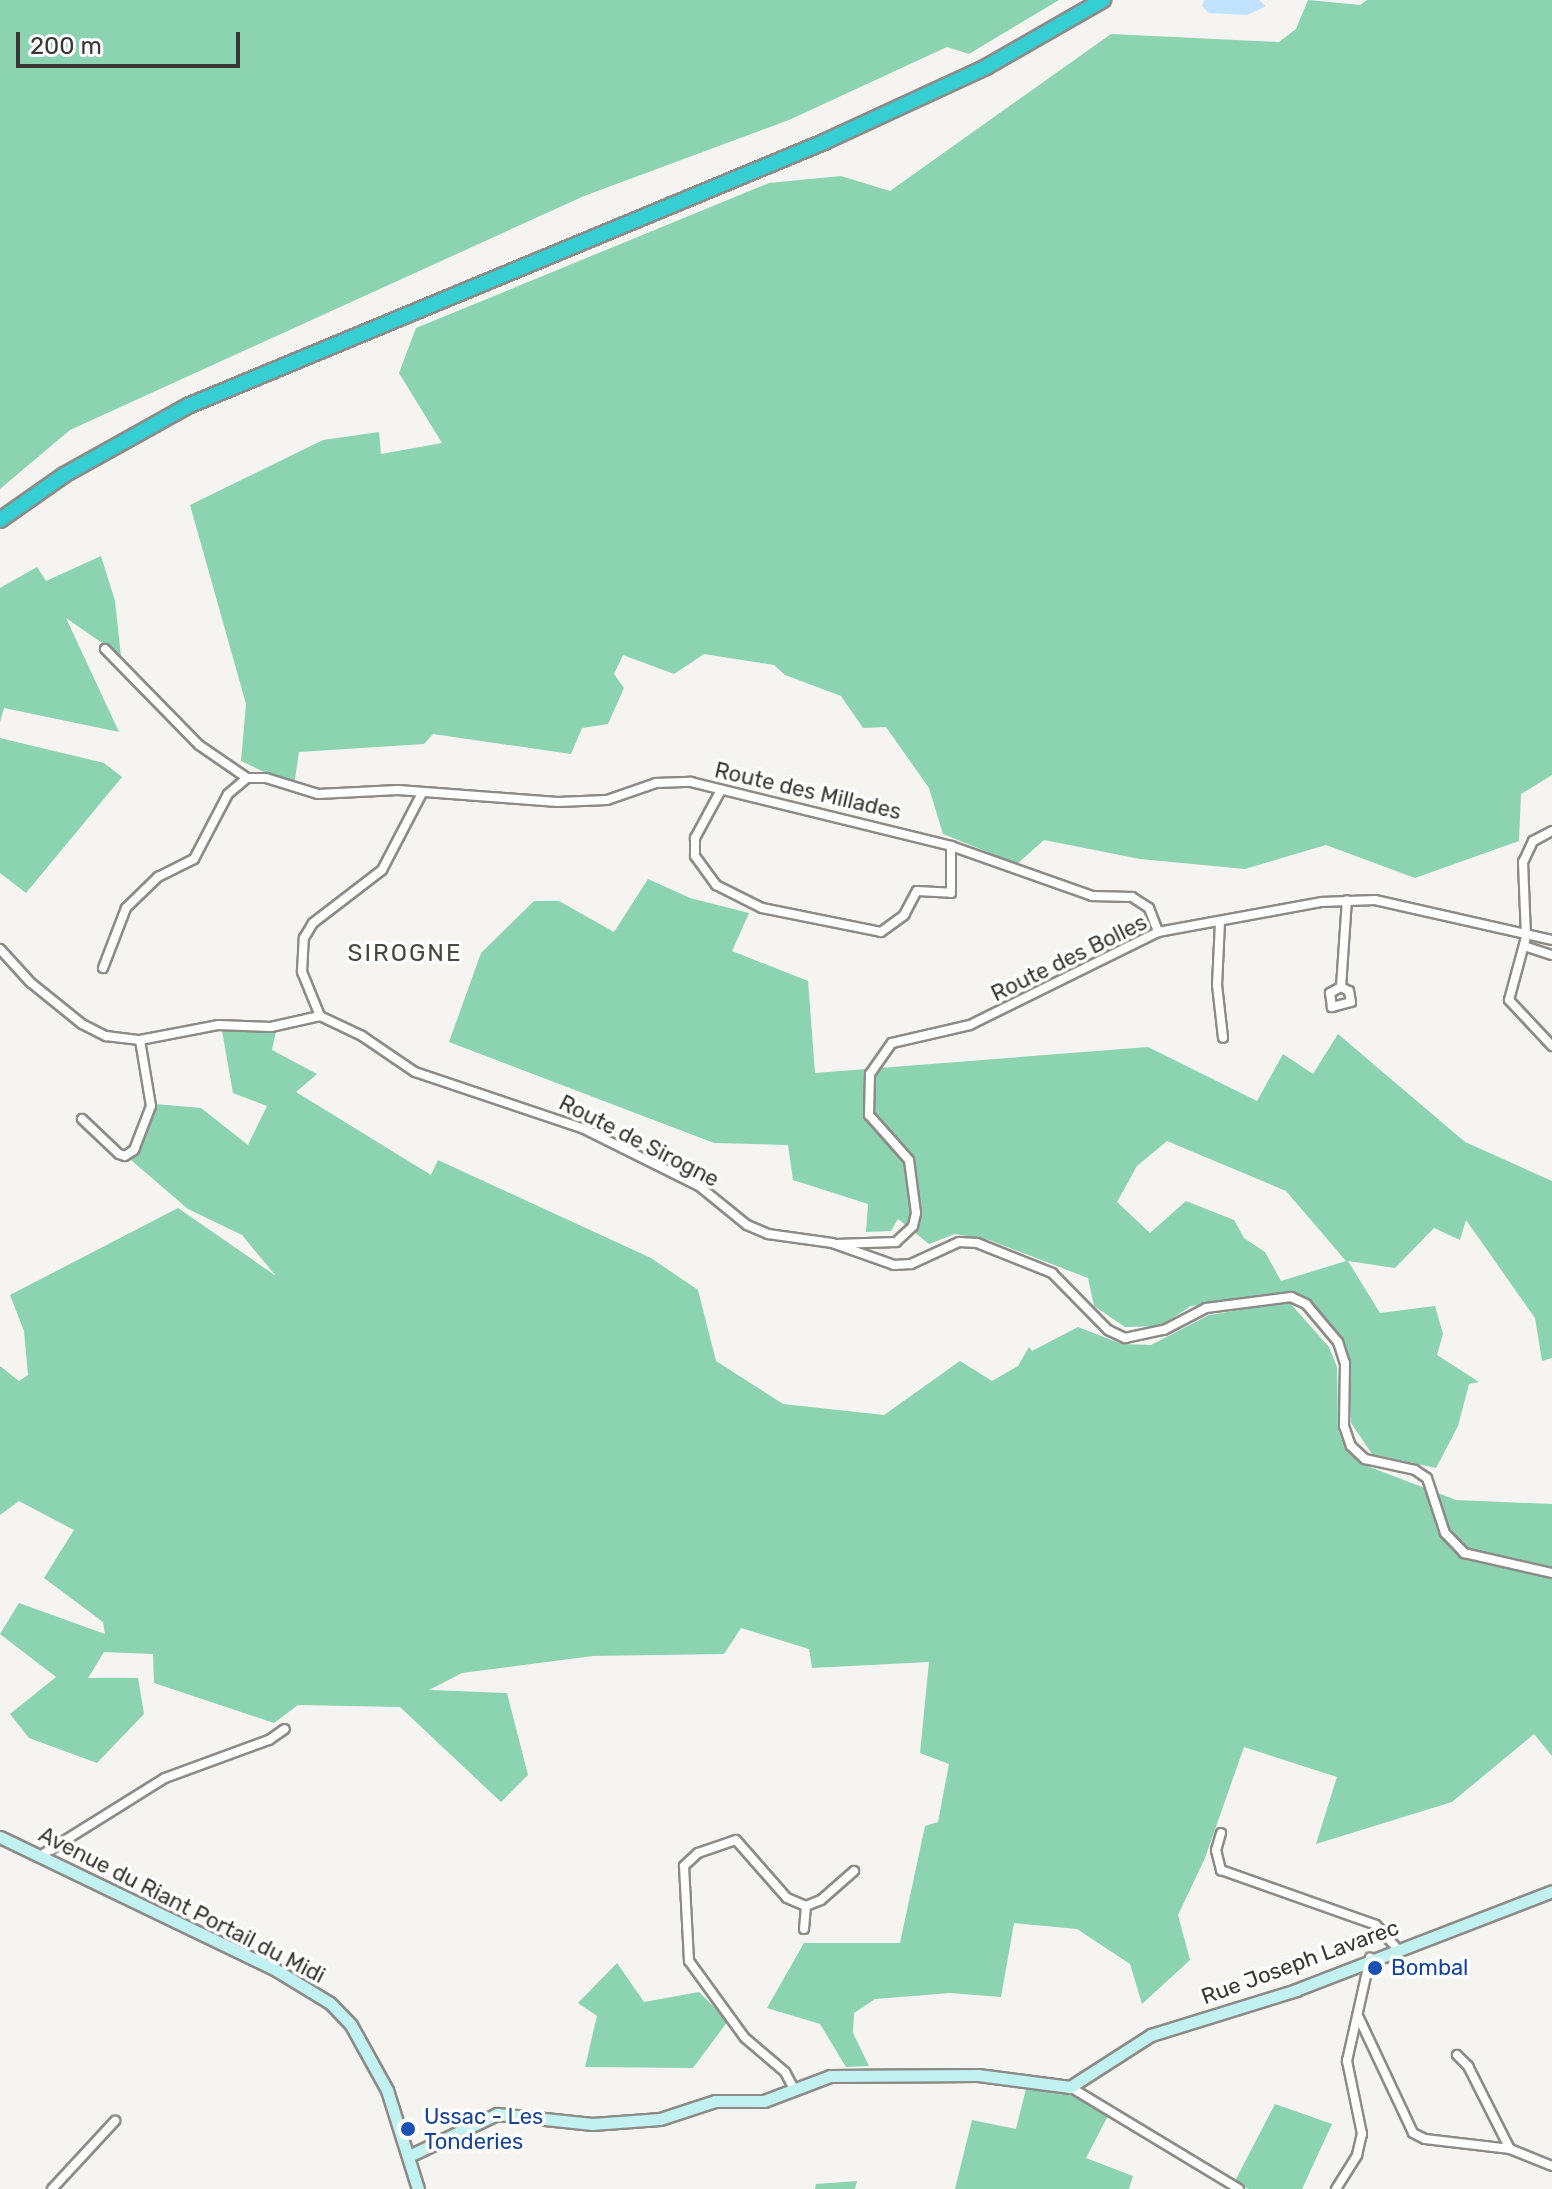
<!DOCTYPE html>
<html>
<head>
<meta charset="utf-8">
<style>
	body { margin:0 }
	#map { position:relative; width:1552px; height:2189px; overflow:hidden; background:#f6f4f0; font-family:Rubik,sans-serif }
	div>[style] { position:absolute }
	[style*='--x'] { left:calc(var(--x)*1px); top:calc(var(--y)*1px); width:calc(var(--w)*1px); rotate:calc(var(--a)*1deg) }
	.green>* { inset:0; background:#8bd3b1 }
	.water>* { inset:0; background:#c0e2fc }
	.roads { filter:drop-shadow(2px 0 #8d8b87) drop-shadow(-2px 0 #8d8b87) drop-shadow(0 2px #8d8b87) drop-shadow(0 -2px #8d8b87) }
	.street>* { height:8px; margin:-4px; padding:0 4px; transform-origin:4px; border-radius:4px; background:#fff }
	.secondary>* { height:11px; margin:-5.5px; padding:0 5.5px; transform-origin:5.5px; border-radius:5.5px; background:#c2f1f2 }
	.highway>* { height:14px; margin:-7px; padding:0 7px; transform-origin:7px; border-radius:7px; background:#35cfd3 }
	.dots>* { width:22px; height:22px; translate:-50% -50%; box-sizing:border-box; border:4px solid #fff; border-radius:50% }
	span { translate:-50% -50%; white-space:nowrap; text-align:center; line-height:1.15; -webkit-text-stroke:7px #fff; paint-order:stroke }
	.street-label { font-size:22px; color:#383735 }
	.transit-label { font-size:22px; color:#164399 }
	.left { translate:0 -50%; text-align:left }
	.neighbourhood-label { font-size:24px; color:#494744; letter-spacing:2px }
	.scale { position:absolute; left:16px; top:32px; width:224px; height:36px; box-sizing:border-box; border:4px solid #383735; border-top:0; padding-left:10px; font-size:24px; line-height:28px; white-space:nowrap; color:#383735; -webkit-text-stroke:6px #fff; paint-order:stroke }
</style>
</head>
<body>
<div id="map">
	<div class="green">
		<div style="clip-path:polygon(0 0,1059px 0,969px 54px,947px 47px,789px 120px,584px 196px,70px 430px,0 489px)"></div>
		<div style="clip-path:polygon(1308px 0,1360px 5px,1367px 0,1552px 0,1552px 775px,1521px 794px,1519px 841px,1415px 878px,1326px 845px,1245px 869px,1140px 859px,1044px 840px,1017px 864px,943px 834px,929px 788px,886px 727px,863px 728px,841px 696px,785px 675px,774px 665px,704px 654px,674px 674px,623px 655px,614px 674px,624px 688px,608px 724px,582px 728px,571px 754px,433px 734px,424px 744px,299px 752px,294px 786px,241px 761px,246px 704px,190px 505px,323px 440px,379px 432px,381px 454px,442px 443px,399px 373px,416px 328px,769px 183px,841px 176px,890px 191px,1111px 34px,1279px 42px,1296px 29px)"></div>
		<div style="clip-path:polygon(101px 556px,115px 601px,121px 656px,66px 618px,119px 732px,4px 708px,0 722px,0 588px,37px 567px,46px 581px)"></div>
		<div style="clip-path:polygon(0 738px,104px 763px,122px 777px,26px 893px,0 873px)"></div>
		<div style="clip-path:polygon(evenodd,648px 879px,690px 898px,749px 913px,732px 951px,808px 981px,815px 1073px,1148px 1047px,1257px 1101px,1283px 1054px,1313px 1074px,1338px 1034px,1465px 1142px,1552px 1181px,1552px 1358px,1542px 1361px,1535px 1318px,1466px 1220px,1460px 1240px,1434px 1228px,1395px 1268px,1348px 1261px,1380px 1313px,1435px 1306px,1443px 1334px,1437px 1355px,1479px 1382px,1469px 1384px,1458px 1426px,1436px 1468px,1372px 1454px,1351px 1423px,1350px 1361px,1342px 1339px,1298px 1294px,1191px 1306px,1160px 1326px,1125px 1327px,1094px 1306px,1088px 1278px,989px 1240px,955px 1234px,929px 1244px,898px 1219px,891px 1231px,866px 1232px,868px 1204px,793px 1180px,788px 1145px,714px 1143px,449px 1042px,481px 953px,534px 901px,559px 901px,614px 932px,648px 879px,1167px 1141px,1286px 1191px,1346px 1261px,1281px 1281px,1265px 1252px,1244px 1238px,1234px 1220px,1186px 1201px,1150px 1233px,1117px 1202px,1137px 1166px,1167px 1141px)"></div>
		<div style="clip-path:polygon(222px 1031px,276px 1031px,272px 1050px,317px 1074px,296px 1092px,431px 1175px,438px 1160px,651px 1258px,698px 1290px,716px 1361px,783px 1404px,884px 1415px,960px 1361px,992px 1381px,1018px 1366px,1029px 1347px,1032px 1351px,1078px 1327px,1122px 1344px,1151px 1345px,1209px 1315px,1289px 1302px,1329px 1347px,1337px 1367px,1338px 1430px,1346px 1451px,1362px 1464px,1456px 1500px,1552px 1504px,1552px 1756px,1534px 1734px,1452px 1802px,1316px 1844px,1337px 1777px,1244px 1747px,1205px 1858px,1178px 1915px,1190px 1960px,1142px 2004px,1130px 1964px,1077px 1929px,1014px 1923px,1001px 1997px,950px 1993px,875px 1999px,854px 2013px,853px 2033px,869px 2066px,846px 2067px,820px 2024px,767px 2008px,804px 1943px,900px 1943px,925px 1826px,938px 1822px,949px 1764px,920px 1753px,929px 1662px,812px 1668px,809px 1649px,741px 1628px,724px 1654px,593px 1656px,462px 1673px,429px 1690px,507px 1693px,528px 1775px,501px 1802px,400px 1707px,298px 1705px,274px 1723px,154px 1683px,153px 1654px,104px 1652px,88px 1678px,138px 1678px,144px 1714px,97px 1763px,29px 1738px,10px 1714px,56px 1677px,0 1634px,19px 1603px,105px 1634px,103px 1622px,44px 1578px,74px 1530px,19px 1501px,0 1515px,0 1366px,19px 1381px,28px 1375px,24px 1331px,10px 1295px,178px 1208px,276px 1276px,242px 1235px,188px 1209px,131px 1160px,155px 1104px,201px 1108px,248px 1145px,267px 1106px,233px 1093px)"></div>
		<div style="clip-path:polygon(617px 1963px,644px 2002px,699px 1992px,728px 2021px,693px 2068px,585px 2067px,597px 2016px,578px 2003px)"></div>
		<div style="clip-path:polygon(1027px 2085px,1084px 2099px,1109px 2114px,1086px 2158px,1133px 2176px,1129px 2189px,955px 2189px,972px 2120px,1016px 2129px)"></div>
		<div style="clip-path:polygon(1275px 2104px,1332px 2124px,1302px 2189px,1249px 2189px,1234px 2183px)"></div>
		<div style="clip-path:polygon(857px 2181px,855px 2189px,815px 2189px,816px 2184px)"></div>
	</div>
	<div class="water">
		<div style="clip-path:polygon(1204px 0,1259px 0,1266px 6px,1247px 15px,1209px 13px,1202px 6px)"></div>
	</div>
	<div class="roads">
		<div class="street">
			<div style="--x:105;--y:649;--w:134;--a:45.6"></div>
			<div style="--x:199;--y:745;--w:58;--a:34.5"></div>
			<div style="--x:721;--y:790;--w:55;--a:118.4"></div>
			<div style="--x:695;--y:838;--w:18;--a:90"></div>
			<div style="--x:695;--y:856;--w:36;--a:54"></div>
			<div style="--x:716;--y:885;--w:51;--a:26.6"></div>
			<div style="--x:762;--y:908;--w:121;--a:11.4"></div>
			<div style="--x:881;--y:932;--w:29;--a:-36"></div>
			<div style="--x:904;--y:915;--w:27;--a:-62"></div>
			<div style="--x:917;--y:891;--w:34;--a:3"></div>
			<div style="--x:951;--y:893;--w:47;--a:-90"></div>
			<div style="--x:1552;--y:831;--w:21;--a:152"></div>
			<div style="--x:1533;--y:841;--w:23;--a:115"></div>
			<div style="--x:1523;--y:862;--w:75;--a:87.7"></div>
			<div style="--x:1526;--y:937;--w:65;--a:105.1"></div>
			<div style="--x:1509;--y:1000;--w:63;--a:46.9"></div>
			<div style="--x:1220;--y:922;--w:63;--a:92.7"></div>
			<div style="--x:1217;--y:985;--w:53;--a:83.5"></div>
			<div style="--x:1524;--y:946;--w:29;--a:18"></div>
			<div style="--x:0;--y:949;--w:45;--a:47.7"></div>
			<div style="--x:30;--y:982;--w:67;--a:38.9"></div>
			<div style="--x:82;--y:1024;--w:27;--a:27"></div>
			<div style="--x:106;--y:1036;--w:34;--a:7"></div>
			<div style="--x:140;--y:1040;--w:79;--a:-10.9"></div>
			<div style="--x:218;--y:1025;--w:53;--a:2.2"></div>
			<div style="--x:271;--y:1027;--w:50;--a:-12.7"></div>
			<div style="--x:320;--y:1016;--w:47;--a:25.5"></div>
			<div style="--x:362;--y:1036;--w:64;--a:34.2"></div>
			<div style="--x:415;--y:1072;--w:178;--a:18.6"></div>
			<div style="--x:584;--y:1129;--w:128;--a:26.4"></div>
			<div style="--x:699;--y:1186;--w:62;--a:39.1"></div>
			<div style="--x:747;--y:1225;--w:23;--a:23"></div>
			<div style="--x:768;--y:1234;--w:65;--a:8"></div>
			<div style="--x:832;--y:1243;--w:66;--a:19.5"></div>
			<div style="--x:894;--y:1265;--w:17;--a:-3"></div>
			<div style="--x:911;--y:1264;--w:53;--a:-24.6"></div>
			<div style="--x:959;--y:1242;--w:18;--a:3"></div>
			<div style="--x:977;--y:1243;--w:81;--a:21.8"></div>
			<div style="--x:1052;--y:1273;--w:80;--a:45.5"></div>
			<div style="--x:1108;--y:1330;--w:19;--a:25"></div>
			<div style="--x:1125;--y:1338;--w:40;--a:-12"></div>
			<div style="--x:1164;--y:1330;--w:47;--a:-27.6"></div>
			<div style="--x:1206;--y:1308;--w:86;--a:-7.4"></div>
			<div style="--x:1291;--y:1297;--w:17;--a:25"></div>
			<div style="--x:1306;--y:1304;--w:50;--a:49.9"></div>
			<div style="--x:1338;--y:1342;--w:22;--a:72"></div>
			<div style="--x:1345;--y:1363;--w:63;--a:90.9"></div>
			<div style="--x:1344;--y:1426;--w:21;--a:71"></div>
			<div style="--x:1351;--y:1446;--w:19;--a:43"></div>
			<div style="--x:1365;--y:1459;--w:51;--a:12.4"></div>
			<div style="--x:1415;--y:1470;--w:14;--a:34"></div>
			<div style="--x:1427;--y:1478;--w:58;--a:71.9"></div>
			<div style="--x:1445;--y:1533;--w:28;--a:46"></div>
			<div style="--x:1464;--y:1553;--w:90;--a:12.8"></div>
			<div style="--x:103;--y:968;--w:64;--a:-69"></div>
			<div style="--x:126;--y:908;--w:45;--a:-44.1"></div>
			<div style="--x:158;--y:877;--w:40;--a:-26.6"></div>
			<div style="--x:194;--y:859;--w:73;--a:-62.4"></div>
			<div style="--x:228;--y:794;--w:25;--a:-40"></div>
			<div style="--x:247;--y:778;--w:19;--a:0"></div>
			<div style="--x:266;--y:778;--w:54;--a:17.1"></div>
			<div style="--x:318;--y:794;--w:80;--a:-2.9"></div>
			<div style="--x:398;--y:790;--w:160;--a:4.3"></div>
			<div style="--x:558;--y:802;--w:49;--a:-2.3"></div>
			<div style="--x:607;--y:800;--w:52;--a:-19.1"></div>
			<div style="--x:656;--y:783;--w:35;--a:-2"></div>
			<div style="--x:691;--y:782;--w:268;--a:13.8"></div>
			<div style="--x:951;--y:846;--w:150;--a:19.5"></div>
			<div style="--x:1092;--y:896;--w:40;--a:1.4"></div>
			<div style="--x:1132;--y:897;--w:20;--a:33"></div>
			<div style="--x:1149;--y:908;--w:26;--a:69"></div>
			<div style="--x:1341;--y:987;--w:9;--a:27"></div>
			<div style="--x:1349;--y:991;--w:11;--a:80"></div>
			<div style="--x:1351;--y:1002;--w:20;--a:165"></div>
			<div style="--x:1332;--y:1007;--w:14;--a:-98"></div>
			<div style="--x:1330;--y:993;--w:13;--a:-29"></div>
			<div style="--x:1341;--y:987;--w:87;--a:-86.1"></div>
			<div style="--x:320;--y:1016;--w:48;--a:-112.2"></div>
			<div style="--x:302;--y:972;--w:34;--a:-87"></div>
			<div style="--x:304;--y:938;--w:17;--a:-59"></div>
			<div style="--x:313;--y:923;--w:87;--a:-37.5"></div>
			<div style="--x:382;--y:870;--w:87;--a:-62.5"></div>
			<div style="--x:82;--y:1119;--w:51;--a:43.4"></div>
			<div style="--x:119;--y:1154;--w:6;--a:18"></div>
			<div style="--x:125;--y:1156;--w:11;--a:-34"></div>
			<div style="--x:134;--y:1150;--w:47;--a:-68.9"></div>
			<div style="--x:151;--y:1106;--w:67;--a:-99.5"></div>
			<div style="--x:836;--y:1244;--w:60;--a:-1.9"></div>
			<div style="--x:896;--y:1242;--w:23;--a:-43"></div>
			<div style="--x:913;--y:1226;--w:13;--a:-77"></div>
			<div style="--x:916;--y:1213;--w:53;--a:-97.5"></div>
			<div style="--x:909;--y:1160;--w:60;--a:-131.6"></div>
			<div style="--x:869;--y:1115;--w:41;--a:-88.6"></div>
			<div style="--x:870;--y:1074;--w:38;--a:-55"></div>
			<div style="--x:892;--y:1043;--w:80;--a:-13"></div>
			<div style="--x:970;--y:1025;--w:210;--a:-26.3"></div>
			<div style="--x:1158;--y:932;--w:167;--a:-10.4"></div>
			<div style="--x:1322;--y:902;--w:53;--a:-2.2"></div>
			<div style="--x:1375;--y:900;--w:181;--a:12.7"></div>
			<div style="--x:1221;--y:1833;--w:18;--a:106"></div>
			<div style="--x:1216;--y:1850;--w:21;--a:76"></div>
			<div style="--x:1221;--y:1870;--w:164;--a:19.5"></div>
			<div style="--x:1376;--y:1925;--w:31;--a:48"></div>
			<div style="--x:40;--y:1856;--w:147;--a:-32"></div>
			<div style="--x:165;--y:1778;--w:111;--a:-20.1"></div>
			<div style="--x:269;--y:1740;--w:19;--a:-35"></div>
			<div style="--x:804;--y:1929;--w:23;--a:-85"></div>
			<div style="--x:1359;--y:2018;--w:127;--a:64.8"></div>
			<div style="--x:1413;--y:2133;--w:13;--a:27"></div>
			<div style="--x:1425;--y:2139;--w:86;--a:6.7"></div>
			<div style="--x:1510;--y:2149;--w:45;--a:22"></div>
			<div style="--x:1457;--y:2055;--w:16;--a:45"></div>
			<div style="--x:1468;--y:2066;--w:93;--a:63.2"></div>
			<div style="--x:1070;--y:2087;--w:197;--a:31.1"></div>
			<div style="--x:794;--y:2089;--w:19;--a:-118"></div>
			<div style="--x:785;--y:2072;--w:52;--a:-139.6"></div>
			<div style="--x:745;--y:2038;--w:95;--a:-126"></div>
			<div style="--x:689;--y:1961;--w:95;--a:-93"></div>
			<div style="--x:684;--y:1866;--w:19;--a:-43"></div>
			<div style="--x:698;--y:1853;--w:40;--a:-18.9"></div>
			<div style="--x:736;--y:1840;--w:77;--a:48.7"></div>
			<div style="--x:787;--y:1898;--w:21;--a:23"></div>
			<div style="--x:806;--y:1906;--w:16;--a:-22"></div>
			<div style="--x:821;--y:1900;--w:44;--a:-41.3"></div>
			<div style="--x:52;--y:2189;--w:93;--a:-47.2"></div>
			<div style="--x:1336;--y:2189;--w:40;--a:-58"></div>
			<div style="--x:1357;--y:2155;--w:22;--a:-77"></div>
			<div style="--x:1362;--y:2134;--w:75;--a:-101.6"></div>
			<div style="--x:1347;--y:2061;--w:106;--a:-77.4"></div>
		</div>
		<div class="secondary">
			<div style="--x:0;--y:1837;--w:306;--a:25.7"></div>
			<div style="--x:276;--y:1970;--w:63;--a:31.4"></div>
			<div style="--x:330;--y:2003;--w:30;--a:46"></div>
			<div style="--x:351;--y:2025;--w:74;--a:61"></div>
			<div style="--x:387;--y:2090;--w:104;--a:72.6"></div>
			<div style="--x:409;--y:2156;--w:98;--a:-25.5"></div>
			<div style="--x:497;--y:2114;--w:96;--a:6"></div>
			<div style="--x:592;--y:2124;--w:68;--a:-4.2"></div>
			<div style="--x:660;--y:2119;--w:58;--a:-18.1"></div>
			<div style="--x:715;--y:2101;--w:49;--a:0"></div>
			<div style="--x:764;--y:2101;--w:71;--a:-20.7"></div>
			<div style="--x:830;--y:2076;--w:148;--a:-0.4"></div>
			<div style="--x:978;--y:2075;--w:93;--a:7.4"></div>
			<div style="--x:1070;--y:2087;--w:96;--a:-32.7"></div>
			<div style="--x:1151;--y:2035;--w:152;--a:-17.2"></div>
			<div style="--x:1296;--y:1990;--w:274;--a:-21.1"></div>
		</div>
		<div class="highway">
			<div style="--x:0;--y:520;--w:78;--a:-35.1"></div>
			<div style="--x:64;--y:475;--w:144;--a:-29.1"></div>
			<div style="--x:190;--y:405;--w:686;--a:-22.53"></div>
			<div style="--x:824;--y:142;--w:179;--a:-24.8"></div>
			<div style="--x:986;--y:67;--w:135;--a:-29.8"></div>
		</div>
	</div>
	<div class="dots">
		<div style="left:1375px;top:1968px;background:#1a4fb4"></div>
		<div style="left:408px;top:2129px;background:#1a4fb4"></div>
	</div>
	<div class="street-label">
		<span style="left:808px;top:791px;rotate:13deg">Route des Millades</span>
		<span style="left:1069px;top:958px;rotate:-26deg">Route des Bolles</span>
		<span style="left:639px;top:1141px;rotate:27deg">Route de Sirogne</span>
		<span style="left:182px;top:1905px;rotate:27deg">Avenue du Riant Portail du Midi</span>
		<span style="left:1300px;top:1962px;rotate:-20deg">Rue Joseph Lavarec</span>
	</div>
	<div class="transit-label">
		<span class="left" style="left:1391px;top:1968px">Bombal</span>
		<span class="left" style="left:424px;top:2129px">Ussac - Les<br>Tonderies</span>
	</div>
	<div class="neighbourhood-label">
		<span style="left:405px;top:954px">SIROGNE</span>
	</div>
	<div class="scale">200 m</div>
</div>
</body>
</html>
